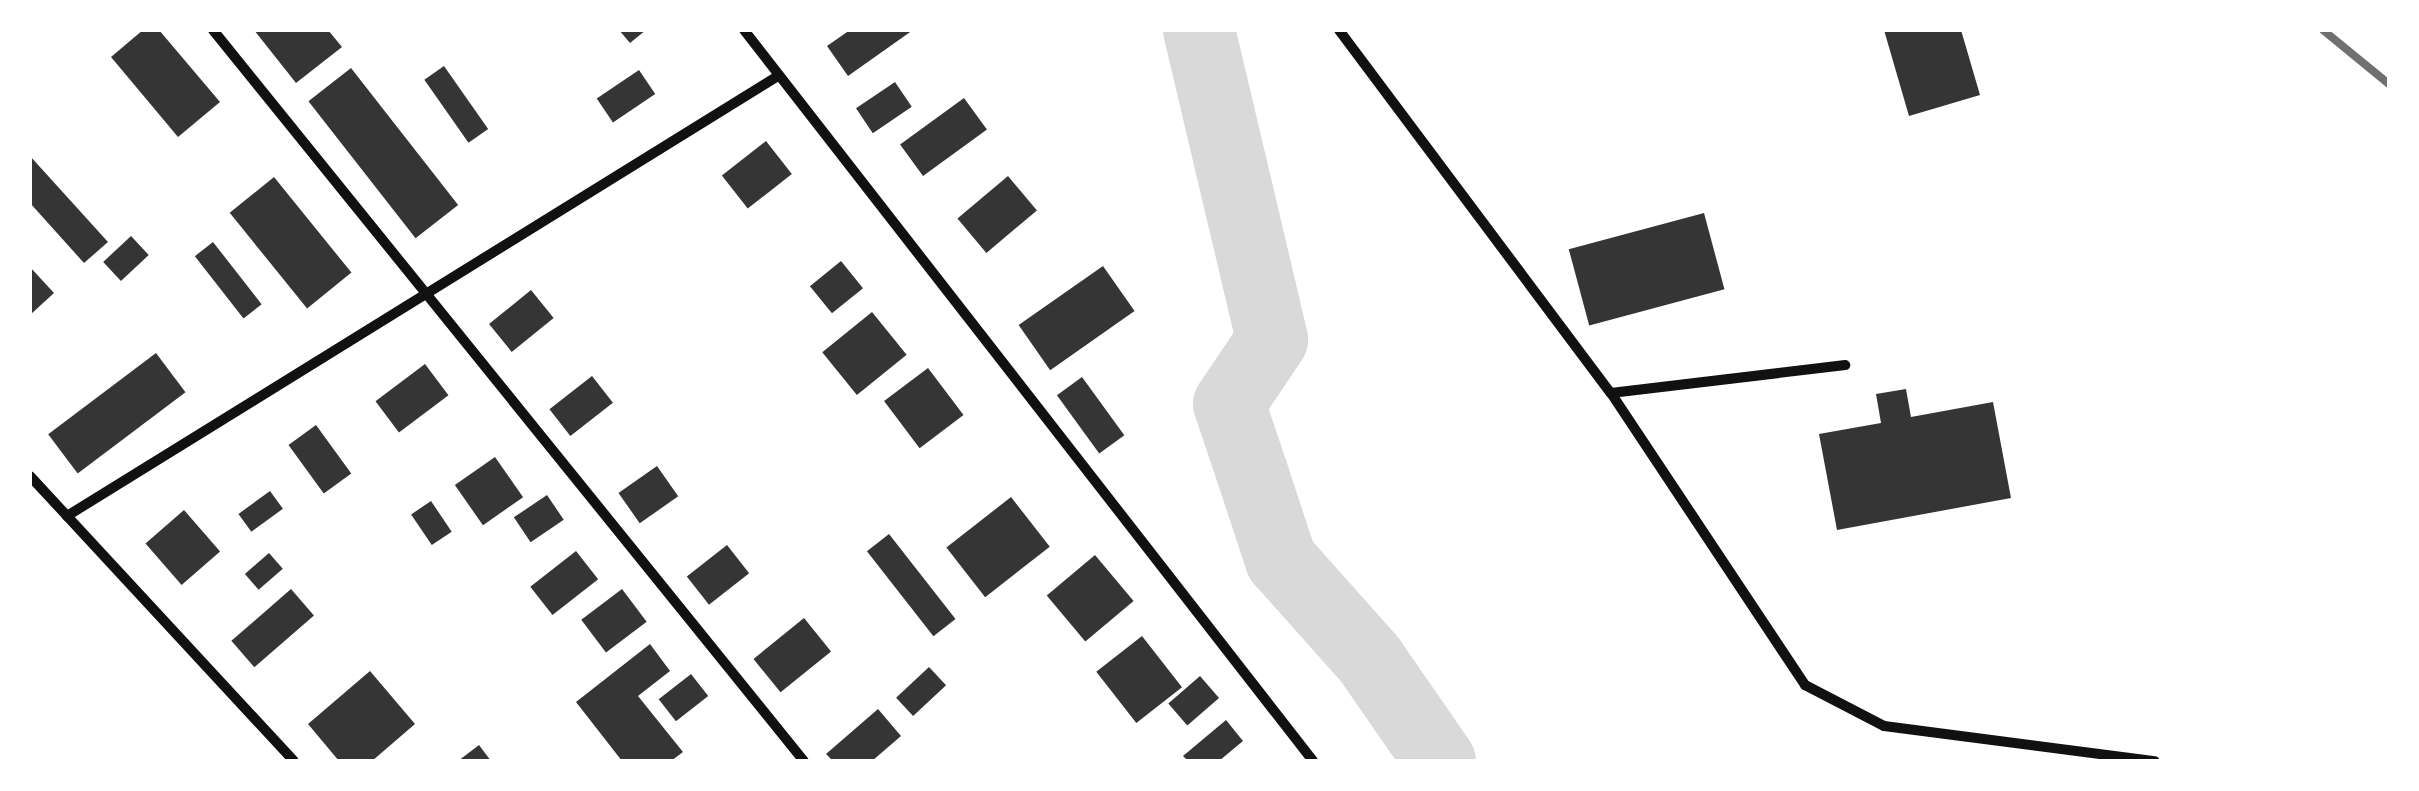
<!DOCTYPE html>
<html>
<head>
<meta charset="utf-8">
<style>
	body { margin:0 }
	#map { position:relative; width:2419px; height:791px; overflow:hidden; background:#fff; font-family:Commissioner,sans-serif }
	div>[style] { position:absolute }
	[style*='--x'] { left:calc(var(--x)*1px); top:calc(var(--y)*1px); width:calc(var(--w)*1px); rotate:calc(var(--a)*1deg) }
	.river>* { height:72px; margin:-36px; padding:0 36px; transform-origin:36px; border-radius:36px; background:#d9d9d9 }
	.building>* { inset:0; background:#353535; transform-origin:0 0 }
	.minor>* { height:10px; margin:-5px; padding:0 5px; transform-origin:5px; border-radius:5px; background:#111 }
	.rail>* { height:8px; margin:-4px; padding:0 4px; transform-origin:4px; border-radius:4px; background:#707070 }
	span { translate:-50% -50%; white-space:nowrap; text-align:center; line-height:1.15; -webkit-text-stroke:9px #fff; paint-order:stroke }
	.frame { position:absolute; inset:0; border:32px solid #fff; pointer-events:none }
</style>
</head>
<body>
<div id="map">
	<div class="river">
		<div style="--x:1199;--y:30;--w:318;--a:76.7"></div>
		<div style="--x:1272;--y:340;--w:77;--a:123.9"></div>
		<div style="--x:1229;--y:404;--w:72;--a:71.3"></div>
		<div style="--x:1252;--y:472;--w:93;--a:71.8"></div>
		<div style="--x:1281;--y:560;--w:134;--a:48.3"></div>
		<div style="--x:1370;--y:660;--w:123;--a:55.3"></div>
	</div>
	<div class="building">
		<div style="clip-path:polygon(143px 30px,159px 30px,220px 102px,178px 137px,111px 57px)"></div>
		<div style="clip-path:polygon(254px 30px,328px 30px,342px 47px,296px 83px)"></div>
		<div style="clip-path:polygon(619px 30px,646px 30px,630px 43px)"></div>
		<div style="clip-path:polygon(850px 30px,913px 30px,848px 76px,827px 46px)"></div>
		<div style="clip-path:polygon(1884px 30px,1961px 30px,1980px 95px,1909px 116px)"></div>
		<div style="left:444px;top:66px;width:77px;height:24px;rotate:55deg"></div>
		<div style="left:351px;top:68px;width:174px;height:54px;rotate:52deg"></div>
		<div style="left:639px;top:70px;width:29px;height:51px;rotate:56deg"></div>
		<div style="left:895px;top:82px;width:30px;height:47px;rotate:56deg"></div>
		<div style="left:964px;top:98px;width:39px;height:79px;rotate:54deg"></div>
		<div style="left:766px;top:141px;width:42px;height:56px;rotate:52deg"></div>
		<div style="clip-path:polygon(30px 156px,108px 242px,84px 263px,30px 203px)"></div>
		<div style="left:1008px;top:176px;width:45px;height:66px;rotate:50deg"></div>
		<div style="left:274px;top:177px;width:123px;height:57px;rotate:51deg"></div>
		<div style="left:1704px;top:213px;width:79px;height:140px;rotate:75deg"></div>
		<div style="left:131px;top:236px;width:26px;height:38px;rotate:47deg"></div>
		<div style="left:213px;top:242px;width:79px;height:23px;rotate:52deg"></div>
		<div style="left:841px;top:261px;width:35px;height:40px;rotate:51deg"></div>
		<div style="left:1103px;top:266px;width:55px;height:103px;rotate:55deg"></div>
		<div style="clip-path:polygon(30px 267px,54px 293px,30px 315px)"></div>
		<div style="left:531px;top:290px;width:36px;height:54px;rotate:51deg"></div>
		<div style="left:872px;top:312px;width:55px;height:64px;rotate:51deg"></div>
		<div style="left:156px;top:353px;width:49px;height:135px;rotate:53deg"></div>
		<div style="left:425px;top:364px;width:39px;height:62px;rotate:53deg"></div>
		<div style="left:928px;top:368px;width:59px;height:55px;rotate:53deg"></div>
		<div style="left:592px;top:376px;width:34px;height:54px;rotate:52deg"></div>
		<div style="left:1082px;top:377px;width:72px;height:31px;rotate:54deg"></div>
		<div style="clip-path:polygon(1906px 389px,1911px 417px,1993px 402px,2011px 498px,1837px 530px,1819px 434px,1881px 423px,1876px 394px)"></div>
		<div style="left:316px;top:425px;width:60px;height:34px;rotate:54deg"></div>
		<div style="left:495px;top:457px;width:49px;height:49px;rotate:55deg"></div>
		<div style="left:657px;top:466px;width:37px;height:47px;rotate:55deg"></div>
		<div style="left:270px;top:491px;width:22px;height:39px;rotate:54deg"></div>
		<div style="left:547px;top:495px;width:30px;height:40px;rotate:56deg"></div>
		<div style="left:1011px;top:497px;width:63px;height:82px;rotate:52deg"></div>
		<div style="left:431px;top:501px;width:37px;height:24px;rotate:56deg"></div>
		<div style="left:184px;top:510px;width:55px;height:51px;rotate:49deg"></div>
		<div style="left:889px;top:534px;width:108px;height:28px;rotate:52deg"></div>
		<div style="left:727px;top:545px;width:36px;height:51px;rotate:52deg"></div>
		<div style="left:576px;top:551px;width:36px;height:58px;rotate:52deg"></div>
		<div style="left:269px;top:553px;width:21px;height:32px;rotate:49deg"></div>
		<div style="left:1095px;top:555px;width:60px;height:63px;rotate:50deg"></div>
		<div style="left:291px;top:589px;width:35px;height:79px;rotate:49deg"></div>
		<div style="left:622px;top:589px;width:41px;height:51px;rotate:53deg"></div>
		<div style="left:804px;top:618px;width:43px;height:65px;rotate:51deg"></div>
		<div style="left:1142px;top:636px;width:65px;height:58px;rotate:52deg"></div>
		<div style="clip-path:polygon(650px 644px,670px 671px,638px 696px,683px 752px,671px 761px,622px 761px,576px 702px)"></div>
		<div style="left:929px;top:667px;width:25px;height:45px;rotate:47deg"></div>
		<div style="clip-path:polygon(370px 671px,415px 724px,372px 761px,339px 761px,308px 724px)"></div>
		<div style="left:691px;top:674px;width:28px;height:41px;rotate:52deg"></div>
		<div style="left:1200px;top:676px;width:29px;height:42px;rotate:49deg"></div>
		<div style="clip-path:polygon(878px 709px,901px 736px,872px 761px,833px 761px,826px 754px)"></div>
		<div style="clip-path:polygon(1226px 720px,1243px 741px,1219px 761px,1188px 761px,1183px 756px)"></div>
		<div style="clip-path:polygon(479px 745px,491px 761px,458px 761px)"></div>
	</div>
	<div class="minor">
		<div style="--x:213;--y:30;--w:940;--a:51.05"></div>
		<div style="--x:744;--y:30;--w:926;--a:52.1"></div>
		<div style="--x:1339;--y:30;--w:454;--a:53.2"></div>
		<div style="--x:1611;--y:393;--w:351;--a:56.4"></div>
		<div style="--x:1805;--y:685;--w:89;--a:27.4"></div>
		<div style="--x:1884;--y:726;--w:273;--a:7.4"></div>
		<div style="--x:1611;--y:393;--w:236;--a:-6.8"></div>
		<div style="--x:30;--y:476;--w:388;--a:47.2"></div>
		<div style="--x:67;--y:516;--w:836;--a:-31.75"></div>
	</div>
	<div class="rail">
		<div style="--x:2323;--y:30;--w:85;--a:39.3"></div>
	</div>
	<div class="frame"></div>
</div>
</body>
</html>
